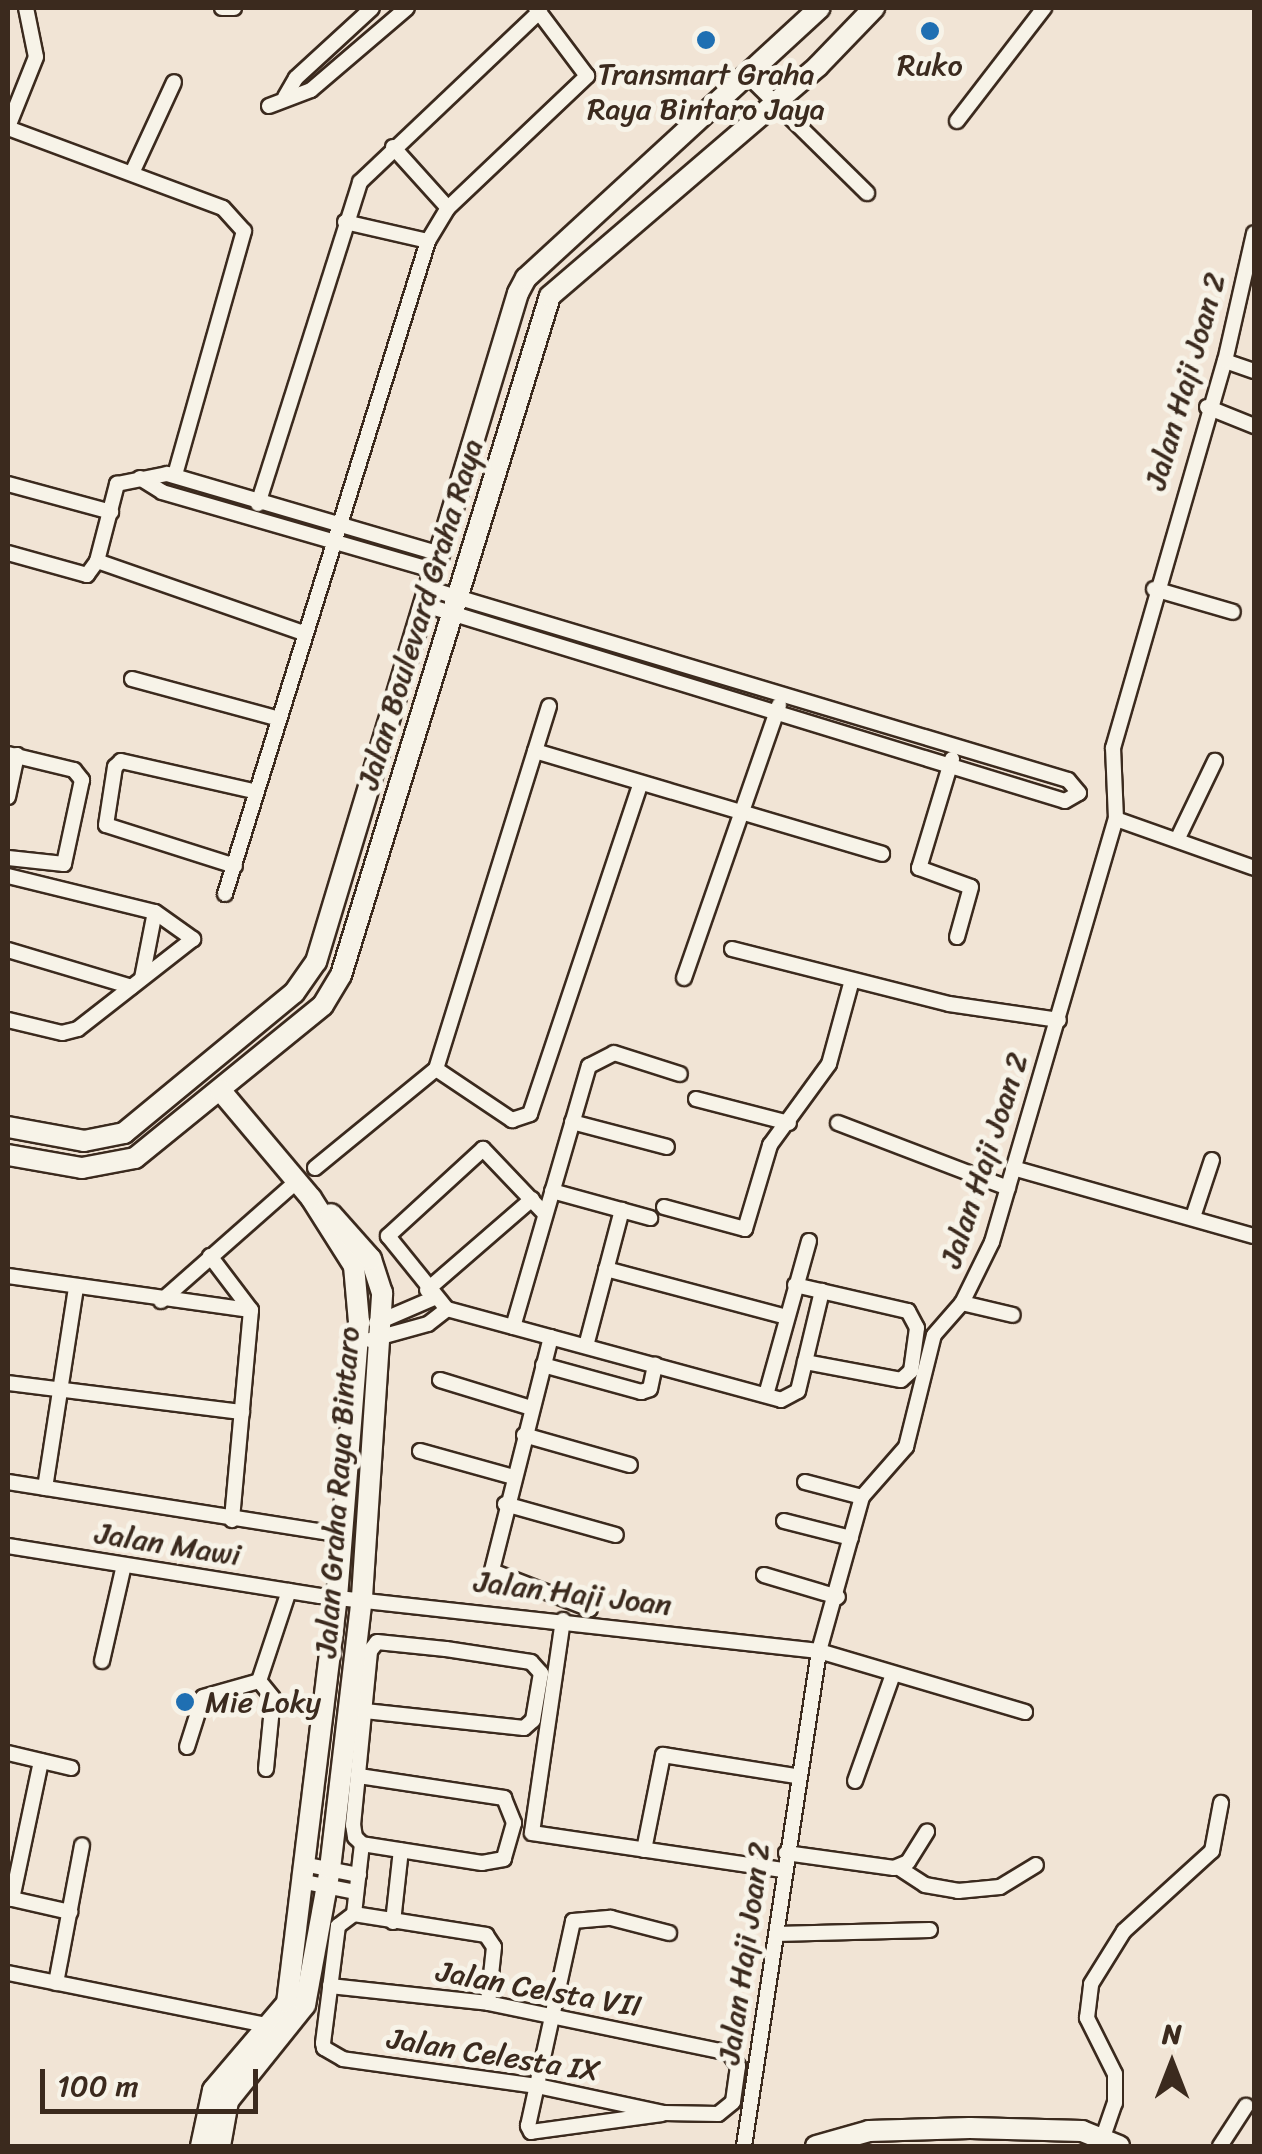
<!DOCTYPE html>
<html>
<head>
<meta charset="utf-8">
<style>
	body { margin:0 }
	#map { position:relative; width:1262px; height:2154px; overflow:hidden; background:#f1e4d5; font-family:Sriracha,sans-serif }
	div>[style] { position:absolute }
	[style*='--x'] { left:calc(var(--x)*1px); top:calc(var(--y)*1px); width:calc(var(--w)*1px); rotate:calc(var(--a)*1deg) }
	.roads { filter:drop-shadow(2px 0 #3b2a1e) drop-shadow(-2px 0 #3b2a1e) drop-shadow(0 2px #3b2a1e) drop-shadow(0 -2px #3b2a1e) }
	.street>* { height:14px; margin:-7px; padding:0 7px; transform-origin:7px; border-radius:7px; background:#f7f3e8 }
	.secondary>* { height:20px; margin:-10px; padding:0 10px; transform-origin:10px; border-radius:10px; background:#f7f3e8 }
	.dots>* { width:28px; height:28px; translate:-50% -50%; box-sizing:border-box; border:5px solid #f7f3e8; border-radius:50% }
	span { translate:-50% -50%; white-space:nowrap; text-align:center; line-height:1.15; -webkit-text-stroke:10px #f7f3e8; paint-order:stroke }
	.poi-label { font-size:30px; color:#3b2a1e }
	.left { translate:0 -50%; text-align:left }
	.street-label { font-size:30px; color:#3b2a1e }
	.frame { position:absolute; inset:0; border:10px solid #3b2a1e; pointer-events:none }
	.north { position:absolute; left:1122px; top:2014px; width:100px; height:100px; -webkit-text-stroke:8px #f7f3e8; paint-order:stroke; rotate:0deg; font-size:28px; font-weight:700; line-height:40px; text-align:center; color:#3b2a1e }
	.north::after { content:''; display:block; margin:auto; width:35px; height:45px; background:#3b2a1e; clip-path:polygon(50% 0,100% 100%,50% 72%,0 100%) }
	.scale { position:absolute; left:40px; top:2069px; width:218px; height:45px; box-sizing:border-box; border:5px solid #3b2a1e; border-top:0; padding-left:12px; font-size:30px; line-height:35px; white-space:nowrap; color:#3b2a1e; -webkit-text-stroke:8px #f7f3e8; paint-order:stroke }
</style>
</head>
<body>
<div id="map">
	<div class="roads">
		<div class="street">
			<div style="--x:222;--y:8;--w:12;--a:0"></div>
			<div style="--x:748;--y:76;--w:167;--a:44.5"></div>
			<div style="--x:285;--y:97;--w:22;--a:-60"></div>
			<div style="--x:296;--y:78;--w:103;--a:-42.6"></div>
			<div style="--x:269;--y:106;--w:45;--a:-20.9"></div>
			<div style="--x:311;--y:90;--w:126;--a:-40.5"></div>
			<div style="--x:957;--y:121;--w:143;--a:-52.4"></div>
			<div style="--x:8;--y:127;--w:75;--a:-68.2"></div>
			<div style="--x:36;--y:57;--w:50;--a:-101.5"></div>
			<div style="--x:8;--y:128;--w:229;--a:20.4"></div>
			<div style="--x:223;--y:208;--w:31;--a:48"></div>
			<div style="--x:244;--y:231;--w:254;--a:105.8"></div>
			<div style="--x:393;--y:147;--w:82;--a:48"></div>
			<div style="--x:132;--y:173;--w:100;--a:-65.2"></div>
			<div style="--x:345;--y:222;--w:85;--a:12.9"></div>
			<div style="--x:1225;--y:361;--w:31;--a:19"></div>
			<div style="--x:1207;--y:407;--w:51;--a:22"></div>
			<div style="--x:140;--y:478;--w:26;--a:32"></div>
			<div style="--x:162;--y:492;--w:284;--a:16.1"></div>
			<div style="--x:8;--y:484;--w:107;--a:15.2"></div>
			<div style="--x:258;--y:504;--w:338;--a:-72.4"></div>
			<div style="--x:360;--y:182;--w:248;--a:-43.5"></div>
			<div style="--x:8;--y:553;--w:82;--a:15.6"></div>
			<div style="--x:87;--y:575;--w:17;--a:-54"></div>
			<div style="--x:97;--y:561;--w:80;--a:-75.4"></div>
			<div style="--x:117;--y:484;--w:51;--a:-11.3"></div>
			<div style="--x:167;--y:474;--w:284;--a:16.3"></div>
			<div style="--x:97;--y:561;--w:219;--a:19.2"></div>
			<div style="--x:1154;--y:589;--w:82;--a:16.2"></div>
			<div style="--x:425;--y:605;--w:669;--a:17.03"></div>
			<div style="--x:1065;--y:801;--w:16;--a:-30"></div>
			<div style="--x:1079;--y:793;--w:17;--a:-130"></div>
			<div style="--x:1068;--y:780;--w:666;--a:-163.33"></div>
			<div style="--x:132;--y:679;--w:152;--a:15.2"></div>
			<div style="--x:535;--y:751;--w:362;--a:16.5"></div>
			<div style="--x:8;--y:754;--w:68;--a:13.6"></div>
			<div style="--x:74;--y:770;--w:13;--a:51"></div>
			<div style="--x:82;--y:780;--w:86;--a:102.1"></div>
			<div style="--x:64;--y:864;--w:56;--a:-173.9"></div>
			<div style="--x:952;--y:759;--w:114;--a:106.8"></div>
			<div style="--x:919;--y:868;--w:55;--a:20.1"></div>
			<div style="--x:971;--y:887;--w:52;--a:105.6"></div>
			<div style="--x:8;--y:797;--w:43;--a:-77.9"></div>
			<div style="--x:1116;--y:819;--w:146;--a:19.5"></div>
			<div style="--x:1177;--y:840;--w:88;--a:-64.3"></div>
			<div style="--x:235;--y:866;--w:135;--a:-162.4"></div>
			<div style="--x:106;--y:825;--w:59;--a:-81.2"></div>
			<div style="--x:115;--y:767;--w:8;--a:-45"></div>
			<div style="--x:121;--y:761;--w:139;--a:12.8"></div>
			<div style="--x:8;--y:876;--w:151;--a:13.8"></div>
			<div style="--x:155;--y:912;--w:47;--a:35.4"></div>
			<div style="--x:193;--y:939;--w:146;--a:142"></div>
			<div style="--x:78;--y:1029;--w:16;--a:166"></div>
			<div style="--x:62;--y:1033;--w:56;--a:-166.5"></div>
			<div style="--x:225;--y:894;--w:684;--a:-72.73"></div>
			<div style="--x:428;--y:241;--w:39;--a:-59"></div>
			<div style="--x:448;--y:208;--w:192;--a:-43.5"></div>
			<div style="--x:587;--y:76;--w:85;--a:-126.9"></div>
			<div style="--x:732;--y:949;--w:224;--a:14.2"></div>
			<div style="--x:949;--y:1004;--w:111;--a:8.3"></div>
			<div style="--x:8;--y:950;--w:129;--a:16.6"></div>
			<div style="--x:142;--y:978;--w:67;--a:-78.9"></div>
			<div style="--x:684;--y:978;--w:289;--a:-70.8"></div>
			<div style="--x:436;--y:1069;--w:92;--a:33.9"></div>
			<div style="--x:512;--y:1120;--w:19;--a:-18"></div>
			<div style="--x:530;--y:1114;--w:346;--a:-71.5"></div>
			<div style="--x:696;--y:1099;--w:96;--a:14.5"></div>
			<div style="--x:572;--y:1122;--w:98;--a:14.7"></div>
			<div style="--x:838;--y:1123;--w:182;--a:20.9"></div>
			<div style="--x:315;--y:1168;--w:156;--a:-39.3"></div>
			<div style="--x:436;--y:1069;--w:380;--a:-72.7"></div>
			<div style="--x:1013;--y:1168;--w:250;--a:15.8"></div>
			<div style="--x:552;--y:1191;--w:102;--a:15.4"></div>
			<div style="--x:664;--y:1207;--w:84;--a:15.2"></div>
			<div style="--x:745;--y:1229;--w:88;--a:-73.4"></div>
			<div style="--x:770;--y:1145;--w:100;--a:-53.9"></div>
			<div style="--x:829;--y:1064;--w:87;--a:-74.7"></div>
			<div style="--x:545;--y:1214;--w:90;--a:-133.6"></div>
			<div style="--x:483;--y:1149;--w:129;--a:137.5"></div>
			<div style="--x:388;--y:1236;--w:94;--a:51.1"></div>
			<div style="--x:447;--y:1309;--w:346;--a:15.2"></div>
			<div style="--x:781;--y:1400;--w:19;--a:-28"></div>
			<div style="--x:798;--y:1391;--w:103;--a:-76.5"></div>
			<div style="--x:1193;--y:1217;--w:60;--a:-71.6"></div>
			<div style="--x:210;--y:1256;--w:68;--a:52.8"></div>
			<div style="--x:251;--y:1310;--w:211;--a:95.2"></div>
			<div style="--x:606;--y:1269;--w:186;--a:14.9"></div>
			<div style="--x:8;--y:1276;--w:245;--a:8"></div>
			<div style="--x:795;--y:1285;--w:116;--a:13"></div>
			<div style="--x:908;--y:1311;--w:19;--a:62"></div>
			<div style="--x:917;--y:1328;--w:43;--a:97.9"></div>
			<div style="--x:911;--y:1371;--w:13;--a:138"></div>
			<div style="--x:901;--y:1380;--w:98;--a:-169.4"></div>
			<div style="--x:427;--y:1290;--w:139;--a:-40.9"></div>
			<div style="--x:161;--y:1301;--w:181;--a:-41.4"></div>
			<div style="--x:962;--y:1303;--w:52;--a:13.2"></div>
			<div style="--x:376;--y:1323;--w:63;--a:-23.3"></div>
			<div style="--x:513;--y:1327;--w:272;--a:-73.8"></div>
			<div style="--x:589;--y:1066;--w:28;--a:-27"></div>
			<div style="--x:614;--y:1053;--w:69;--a:17.7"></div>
			<div style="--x:551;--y:1337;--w:241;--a:104.2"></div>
			<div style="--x:492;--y:1571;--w:105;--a:21.2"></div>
			<div style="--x:370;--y:1340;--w:60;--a:-15.4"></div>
			<div style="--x:428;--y:1324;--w:24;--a:-38"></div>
			<div style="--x:586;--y:1346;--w:141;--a:-75.2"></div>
			<div style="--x:543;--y:1365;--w:102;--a:15.4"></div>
			<div style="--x:641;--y:1392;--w:9;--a:-18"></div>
			<div style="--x:650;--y:1389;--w:25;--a:-78"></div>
			<div style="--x:440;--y:1380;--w:95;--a:17.1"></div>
			<div style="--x:8;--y:1383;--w:236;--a:7.1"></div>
			<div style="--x:766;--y:1395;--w:160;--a:-74.4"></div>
			<div style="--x:524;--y:1435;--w:110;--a:15.8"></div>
			<div style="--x:420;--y:1451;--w:97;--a:15.6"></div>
			<div style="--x:8;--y:1482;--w:339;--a:9"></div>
			<div style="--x:805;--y:1482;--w:59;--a:14.7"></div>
			<div style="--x:45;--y:1488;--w:203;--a:-81.2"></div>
			<div style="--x:505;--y:1504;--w:115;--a:15.6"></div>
			<div style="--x:784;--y:1521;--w:69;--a:14.2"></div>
			<div style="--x:8;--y:1546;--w:316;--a:9.1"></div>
			<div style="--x:320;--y:1596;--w:502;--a:6.29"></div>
			<div style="--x:819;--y:1651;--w:215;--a:16.5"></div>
			<div style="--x:764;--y:1575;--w:77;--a:16.6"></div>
			<div style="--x:563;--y:1620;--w:215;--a:98.3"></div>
			<div style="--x:532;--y:1833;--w:255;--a:8.4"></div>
			<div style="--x:102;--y:1661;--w:98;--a:-77.1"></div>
			<div style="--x:187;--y:1747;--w:52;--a:-72.3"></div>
			<div style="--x:203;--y:1697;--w:58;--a:-15.9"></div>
			<div style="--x:8;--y:1753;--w:65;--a:13.4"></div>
			<div style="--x:266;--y:1769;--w:71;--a:-84.4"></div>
			<div style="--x:273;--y:1698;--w:22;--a:-129"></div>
			<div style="--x:259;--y:1681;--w:95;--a:-71.6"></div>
			<div style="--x:359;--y:1776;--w:147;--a:8.6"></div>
			<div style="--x:504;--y:1798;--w:27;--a:68"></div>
			<div style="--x:514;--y:1823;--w:37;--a:106"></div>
			<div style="--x:504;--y:1859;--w:22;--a:170"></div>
			<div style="--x:482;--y:1863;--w:121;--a:-171"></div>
			<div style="--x:362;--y:1844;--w:10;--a:-135"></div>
			<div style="--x:355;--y:1837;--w:12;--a:-99"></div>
			<div style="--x:353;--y:1825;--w:175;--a:-84.4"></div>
			<div style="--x:370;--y:1651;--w:11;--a:-52"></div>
			<div style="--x:377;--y:1642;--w:69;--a:5.8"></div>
			<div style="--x:446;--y:1649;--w:86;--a:8.7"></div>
			<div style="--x:531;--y:1662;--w:15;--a:48"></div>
			<div style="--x:541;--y:1673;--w:48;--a:99.7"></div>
			<div style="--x:533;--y:1720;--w:12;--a:138"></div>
			<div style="--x:524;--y:1728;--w:160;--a:-173.9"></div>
			<div style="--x:855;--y:1781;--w:114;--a:-70.4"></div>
			<div style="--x:644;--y:1850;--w:97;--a:-78.7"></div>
			<div style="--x:663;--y:1755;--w:135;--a:9"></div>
			<div style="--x:786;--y:1853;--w:109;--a:7.9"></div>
			<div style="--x:894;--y:1868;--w:15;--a:-23"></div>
			<div style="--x:908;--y:1862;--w:36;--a:-58"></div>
			<div style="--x:308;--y:1865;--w:52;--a:11.1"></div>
			<div style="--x:899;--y:1868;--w:31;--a:33"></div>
			<div style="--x:925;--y:1885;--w:34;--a:10"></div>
			<div style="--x:958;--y:1891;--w:42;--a:-5.4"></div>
			<div style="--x:1000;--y:1887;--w:42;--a:-31.4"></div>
			<div style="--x:305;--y:1882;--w:52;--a:11.1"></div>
			<div style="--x:8;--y:1898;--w:64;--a:12.7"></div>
			<div style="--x:12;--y:1899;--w:141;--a:-78.1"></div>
			<div style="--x:354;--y:1914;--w:70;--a:-83.5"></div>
			<div style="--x:393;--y:1922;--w:72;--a:-83.7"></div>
			<div style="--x:776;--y:1934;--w:154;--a:-1.5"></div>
			<div style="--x:8;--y:1973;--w:269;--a:11.4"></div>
			<div style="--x:56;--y:1983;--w:140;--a:-79.3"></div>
			<div style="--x:330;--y:1986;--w:159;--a:6.1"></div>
			<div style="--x:488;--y:2003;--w:246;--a:11.7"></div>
			<div style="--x:729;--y:2053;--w:16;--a:55"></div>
			<div style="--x:738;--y:2066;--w:36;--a:98"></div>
			<div style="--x:733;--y:2102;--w:19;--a:141"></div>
			<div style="--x:718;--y:2114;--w:54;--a:-178.9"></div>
			<div style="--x:664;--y:2113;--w:130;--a:-168"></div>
			<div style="--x:537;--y:2086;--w:196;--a:-172.1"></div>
			<div style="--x:343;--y:2059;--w:22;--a:-150"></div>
			<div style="--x:324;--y:2048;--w:5;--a:-101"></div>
			<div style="--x:323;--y:2043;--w:118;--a:-82.7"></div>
			<div style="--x:338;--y:1926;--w:20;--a:-37"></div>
			<div style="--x:354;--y:1914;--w:134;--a:9"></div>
			<div style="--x:486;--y:1935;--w:14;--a:56"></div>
			<div style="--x:494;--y:1947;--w:56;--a:96.1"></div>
			<div style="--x:662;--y:2114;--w:132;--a:172.2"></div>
			<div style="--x:531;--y:2132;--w:7;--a:-117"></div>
			<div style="--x:528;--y:2126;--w:210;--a:-77.6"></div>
			<div style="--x:573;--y:1921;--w:38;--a:-5"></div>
			<div style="--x:611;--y:1918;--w:60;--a:14.5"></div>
			<div style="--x:1103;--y:2137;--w:36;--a:-71"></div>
			<div style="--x:1115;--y:2103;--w:29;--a:-90"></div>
			<div style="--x:1115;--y:2074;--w:63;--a:-116.6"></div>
			<div style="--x:1087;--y:2018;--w:34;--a:-83"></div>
			<div style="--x:1091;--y:1984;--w:62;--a:-58.1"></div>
			<div style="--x:1124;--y:1931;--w:119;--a:-42.3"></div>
			<div style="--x:1212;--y:1851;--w:49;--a:-79.4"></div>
			<div style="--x:744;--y:2146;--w:501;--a:-81.38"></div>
			<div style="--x:819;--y:1651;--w:160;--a:-74.4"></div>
			<div style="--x:862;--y:1497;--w:67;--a:-48.7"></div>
			<div style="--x:906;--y:1447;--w:115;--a:-76"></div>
			<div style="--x:934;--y:1335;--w:43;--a:-48.8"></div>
			<div style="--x:962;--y:1303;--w:68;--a:-63.8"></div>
			<div style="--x:992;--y:1242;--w:441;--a:-73.7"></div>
			<div style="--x:1116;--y:819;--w:71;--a:-92.4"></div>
			<div style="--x:1113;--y:748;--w:403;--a:-73.9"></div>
			<div style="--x:1225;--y:361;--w:131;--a:-77.2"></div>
			<div style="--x:1220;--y:2146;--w:48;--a:-57"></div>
		</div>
		<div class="secondary">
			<div style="--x:8;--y:1127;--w:77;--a:10.4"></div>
			<div style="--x:84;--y:1141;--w:41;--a:-11.3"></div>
			<div style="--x:124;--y:1133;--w:220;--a:-39.5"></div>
			<div style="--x:294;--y:993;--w:38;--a:-55"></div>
			<div style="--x:316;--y:962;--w:699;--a:-73.2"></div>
			<div style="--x:518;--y:293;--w:17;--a:-62"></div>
			<div style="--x:526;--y:278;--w:399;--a:-42.6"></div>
			<div style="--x:8;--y:1155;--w:75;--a:10"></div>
			<div style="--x:82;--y:1168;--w:54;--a:-10.7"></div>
			<div style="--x:135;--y:1158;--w:242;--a:-39.1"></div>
			<div style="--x:323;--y:1005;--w:35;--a:-59"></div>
			<div style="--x:341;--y:975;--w:710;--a:-72.89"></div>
			<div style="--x:550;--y:296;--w:353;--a:-40.6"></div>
			<div style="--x:818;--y:66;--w:81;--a:-46"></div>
			<div style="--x:201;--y:2146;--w:57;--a:-77.9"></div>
			<div style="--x:213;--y:2090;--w:114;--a:-49.6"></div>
			<div style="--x:287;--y:2003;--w:409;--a:-83"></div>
			<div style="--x:337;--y:1597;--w:276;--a:-85.4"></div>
			<div style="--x:359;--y:1322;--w:56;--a:-95.1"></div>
			<div style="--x:354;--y:1266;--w:80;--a:-122.3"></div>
			<div style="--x:311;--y:1198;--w:140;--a:-130.1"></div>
			<div style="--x:220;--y:2146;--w:46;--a:-79.9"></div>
			<div style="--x:228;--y:2101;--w:123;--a:-51.3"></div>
			<div style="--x:305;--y:2005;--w:138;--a:-79.6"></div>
			<div style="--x:330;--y:1869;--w:274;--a:-83.3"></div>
			<div style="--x:362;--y:1597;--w:305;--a:-86.2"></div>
			<div style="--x:382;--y:1293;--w:36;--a:-108"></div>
			<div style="--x:371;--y:1259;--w:60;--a:-131.6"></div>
			<div style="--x:816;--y:2146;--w:55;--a:-15.8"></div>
			<div style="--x:869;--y:2131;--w:101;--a:-1.7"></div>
			<div style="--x:970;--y:2128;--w:112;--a:1.5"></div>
			<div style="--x:1082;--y:2131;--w:40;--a:22"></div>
		</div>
	</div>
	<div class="dots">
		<div style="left:930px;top:31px;background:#1f6fb2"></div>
		<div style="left:706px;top:40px;background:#1f6fb2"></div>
		<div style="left:185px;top:1702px;background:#1f6fb2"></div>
	</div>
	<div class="poi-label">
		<span style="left:930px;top:65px">Ruko</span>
		<span style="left:706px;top:91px">Transmart Graha<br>Raya Bintaro Jaya</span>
		<span class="left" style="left:205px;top:1702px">Mie Loky</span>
	</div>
	<div class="street-label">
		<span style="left:1185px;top:381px;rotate:-74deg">Jalan Haji Joan 2</span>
		<span style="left:420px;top:614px;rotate:-73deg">Jalan Boulevard Graha Raya</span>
		<span style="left:984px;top:1160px;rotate:-72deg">Jalan Haji Joan 2</span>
		<span style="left:337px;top:1492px;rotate:-86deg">Jalan Graha Raya Bintaro</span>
		<span style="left:168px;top:1544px;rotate:9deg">Jalan Mawi</span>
		<span style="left:573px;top:1593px;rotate:7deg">Jalan Haji Joan</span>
		<span style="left:744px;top:1953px;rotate:-82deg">Jalan Haji Joan 2</span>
		<span style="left:539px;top:1989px;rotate:10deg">Jalan Celsta VII</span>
		<span style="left:494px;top:2055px;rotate:9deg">Jalan Celesta IX</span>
	</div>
	<div class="frame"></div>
	<div class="north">N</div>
	<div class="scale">100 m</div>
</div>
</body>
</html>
